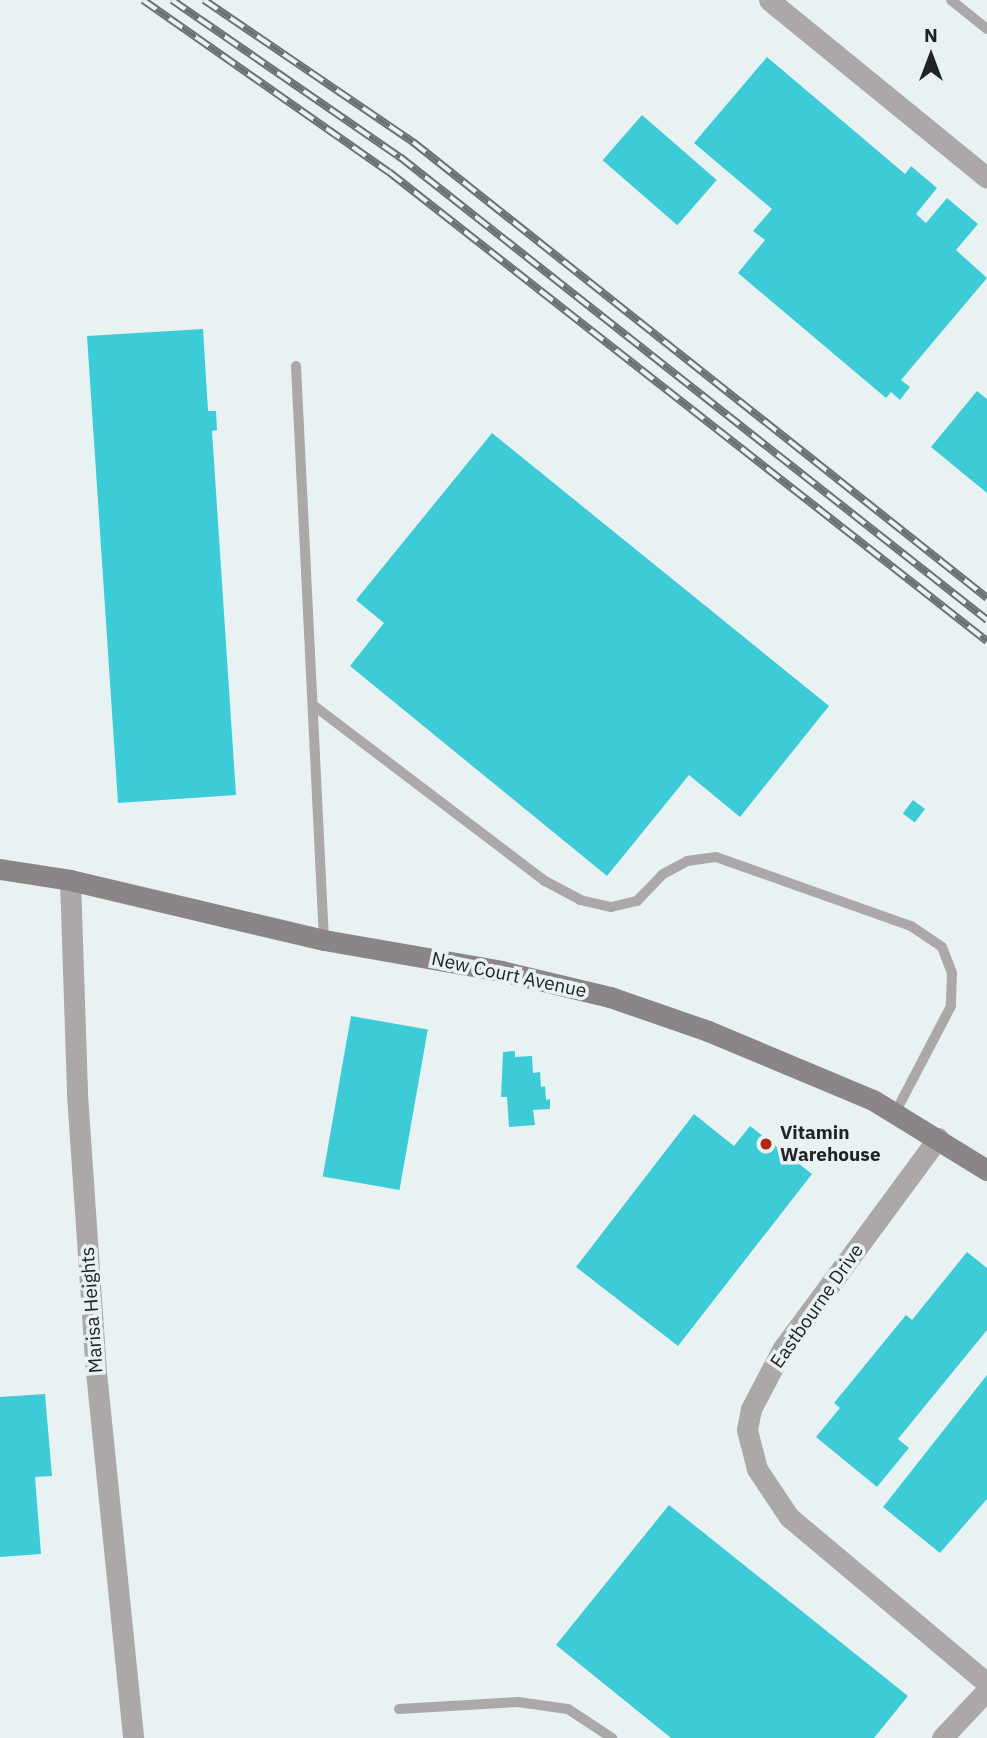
<!DOCTYPE html>
<html>
<head>
<meta charset="utf-8">
<style>
	body { margin:0 }
	#map { position:relative; width:987px; height:1738px; overflow:hidden; background:#e9f2f3; font-family:"IBM Plex Sans",sans-serif }
	div>[style] { position:absolute }
	[style*='--x'] { left:calc(var(--x)*1px); top:calc(var(--y)*1px); width:calc(var(--w)*1px); rotate:calc(var(--a)*1deg) }
	.building>* { inset:0; background:#3dccd7; transform-origin:0 0 }
	.service>* { height:10px; margin:-5px; padding:0 5px; transform-origin:5px; border-radius:5px; background:#aca8a8 }
	.minor>* { height:21px; margin:-10.5px; padding:0 10.5px; transform-origin:10.5px; border-radius:10.5px; background:#aca8a8 }
	.tertiary>* { height:21px; margin:-10.5px; padding:0 10.5px; transform-origin:10.5px; border-radius:10.5px; background:#aca8a8 }
	.secondary>* { height:21px; margin:-10.5px; padding:0 10.5px; transform-origin:10.5px; border-radius:10.5px; background:#8b8685 }
	.rail>* { height:8px; margin-top:-4px; transform-origin:0; background:repeating-linear-gradient(90deg,#e9f2f3 0 16px,#6b7071 0 32px); box-sizing:border-box; border-block:2px solid #6b7071 }
	.dots>* { width:19px; height:19px; translate:-50% -50%; box-sizing:border-box; border:4px solid #e9f2f3; border-radius:50% }
	span { translate:-50% -50%; white-space:nowrap; text-align:center; line-height:1.15; -webkit-text-stroke:7px #e9f2f3; paint-order:stroke }
	.street-label { font-size:19px; color:#202323 }
	.poi-label { font-size:19px; color:#202323; font-weight:700 }
	.left { translate:0 -50%; text-align:left }
	.north { position:absolute; left:896px; top:21px; width:70px; height:70px; -webkit-text-stroke:5px #e9f2f3; paint-order:stroke; rotate:0deg; font-size:19px; font-weight:700; line-height:28px; text-align:center; color:#202323 }
	.north::after { content:''; display:block; margin:auto; width:24px; height:32px; background:#202323; clip-path:polygon(50% 0,100% 100%,50% 72%,0 100%) }
</style>
</head>
<body>
<div id="map">
	<div class="building">
		<div style="clip-path:polygon(767px 57px,905px 174px,911px 166px,937px 188px,916px 214px,926px 223px,947px 198px,978px 224px,956px 250px,987px 278px,901px 380px,910px 387px,900px 400px,891px 392px,886px 398px,738px 273px,765px 240px,753px 231px,772px 209px,694px 143px)"></div>
		<div style="left:642px;top:115px;width:99px;height:60px;rotate:41deg"></div>
		<div style="clip-path:polygon(203px 329px,208px 411px,216px 411px,217px 430px,212px 431px,236px 795px,118px 803px,87px 336px)"></div>
		<div style="clip-path:polygon(977px 391px,987px 399px,987px 493px,931px 447px)"></div>
		<div style="clip-path:polygon(492px 433px,829px 706px,740px 817px,689px 775px,607px 876px,350px 666px,384px 623px,356px 600px)"></div>
		<div style="left:913px;top:800px;width:15px;height:17px;rotate:37deg"></div>
		<div style="left:351px;top:1016px;width:78px;height:163px;rotate:10deg"></div>
		<div style="clip-path:polygon(515px 1051px,515px 1057px,532px 1056px,533px 1073px,540px 1072px,541px 1087px,545px 1086px,546px 1100px,550px 1099px,550px 1109px,533px 1110px,535px 1125px,509px 1127px,507px 1097px,501px 1097px,503px 1052px)"></div>
		<div style="clip-path:polygon(694px 1114px,734px 1146px,750px 1126px,812px 1174px,678px 1346px,576px 1267px)"></div>
		<div style="clip-path:polygon(967px 1252px,987px 1268px,987px 1330px,898px 1439px,909px 1448px,877px 1487px,816px 1437px,840px 1408px,834px 1403px,906px 1315px,912px 1320px)"></div>
		<div style="clip-path:polygon(987px 1375px,987px 1499px,940px 1553px,883px 1507px)"></div>
		<div style="clip-path:polygon(45px 1394px,52px 1476px,35px 1477px,41px 1554px,0 1557px,0 1397px)"></div>
		<div style="clip-path:polygon(669px 1505px,908px 1696px,874px 1738px,671px 1738px,556px 1645px)"></div>
	</div>
	<div class="service">
		<div style="--x:951;--y:0;--w:46;--a:38.9"></div>
		<div style="--x:296;--y:366;--w:575;--a:87.21"></div>
		<div style="--x:313;--y:705;--w:291;--a:37.2"></div>
		<div style="--x:545;--y:881;--w:40;--a:28"></div>
		<div style="--x:580;--y:900;--w:32;--a:13"></div>
		<div style="--x:611;--y:907;--w:27;--a:-13"></div>
		<div style="--x:637;--y:901;--w:37;--a:-46"></div>
		<div style="--x:663;--y:874;--w:27;--a:-28"></div>
		<div style="--x:687;--y:861;--w:29;--a:-8"></div>
		<div style="--x:716;--y:857;--w:207;--a:19.5"></div>
		<div style="--x:911;--y:926;--w:37;--a:34"></div>
		<div style="--x:942;--y:947;--w:28;--a:69"></div>
		<div style="--x:952;--y:973;--w:33;--a:92"></div>
		<div style="--x:951;--y:1006;--w:121;--a:117.6"></div>
		<div style="--x:399;--y:1709;--w:119;--a:-3.4"></div>
		<div style="--x:518;--y:1702;--w:50;--a:8"></div>
		<div style="--x:568;--y:1709;--w:53;--a:33.4"></div>
	</div>
	<div class="minor">
		<div style="--x:70;--y:880;--w:214;--a:88.1"></div>
		<div style="--x:77;--y:1094;--w:279;--a:86.1"></div>
		<div style="--x:96;--y:1372;--w:368;--a:84.2"></div>
		<div style="--x:938;--y:1138;--w:261;--a:126.4"></div>
		<div style="--x:783;--y:1348;--w:69;--a:117.7"></div>
		<div style="--x:751;--y:1409;--w:21;--a:101"></div>
		<div style="--x:747;--y:1430;--w:40;--a:75.6"></div>
		<div style="--x:757;--y:1469;--w:58;--a:56.3"></div>
		<div style="--x:789;--y:1517;--w:258;--a:40"></div>
		<div style="--x:942;--y:1738;--w:66;--a:-46.8"></div>
	</div>
	<div class="tertiary">
		<div style="--x:769;--y:0;--w:281;--a:39.2"></div>
	</div>
	<div class="secondary">
		<div style="--x:0;--y:869;--w:71;--a:8.9"></div>
		<div style="--x:70;--y:880;--w:261;--a:13.3"></div>
		<div style="--x:324;--y:940;--w:180;--a:9.9"></div>
		<div style="--x:501;--y:971;--w:112;--a:13.4"></div>
		<div style="--x:610;--y:997;--w:104;--a:19.1"></div>
		<div style="--x:708;--y:1031;--w:179;--a:22.7"></div>
		<div style="--x:873;--y:1100;--w:134;--a:31.6"></div>
	</div>
	<div class="rail">
		<div style="--x:143;--y:0;--w:300;--a:35"></div>
		<div style="--x:389;--y:172;--w:760;--a:38.11"></div>
		<div style="--x:172;--y:0;--w:277;--a:34.6"></div>
		<div style="--x:400;--y:157;--w:748;--a:38.26"></div>
		<div style="--x:204;--y:0;--w:253;--a:34.2"></div>
		<div style="--x:413;--y:142;--w:733;--a:38.46"></div>
	</div>
	<div class="dots">
		<div style="left:766px;top:1144px;background:#b32613"></div>
	</div>
	<div class="street-label">
		<span style="left:509px;top:975px;rotate:12deg">New Court Avenue</span>
		<span style="left:817px;top:1306px;rotate:-55deg">Eastbourne Drive</span>
		<span style="left:92px;top:1310px;rotate:-94deg">Marisa Heights</span>
	</div>
	<div class="poi-label">
		<span class="left" style="left:780px;top:1144px">Vitamin<br>Warehouse</span>
	</div>
	<div class="north">N</div>
</div>
</body>
</html>
